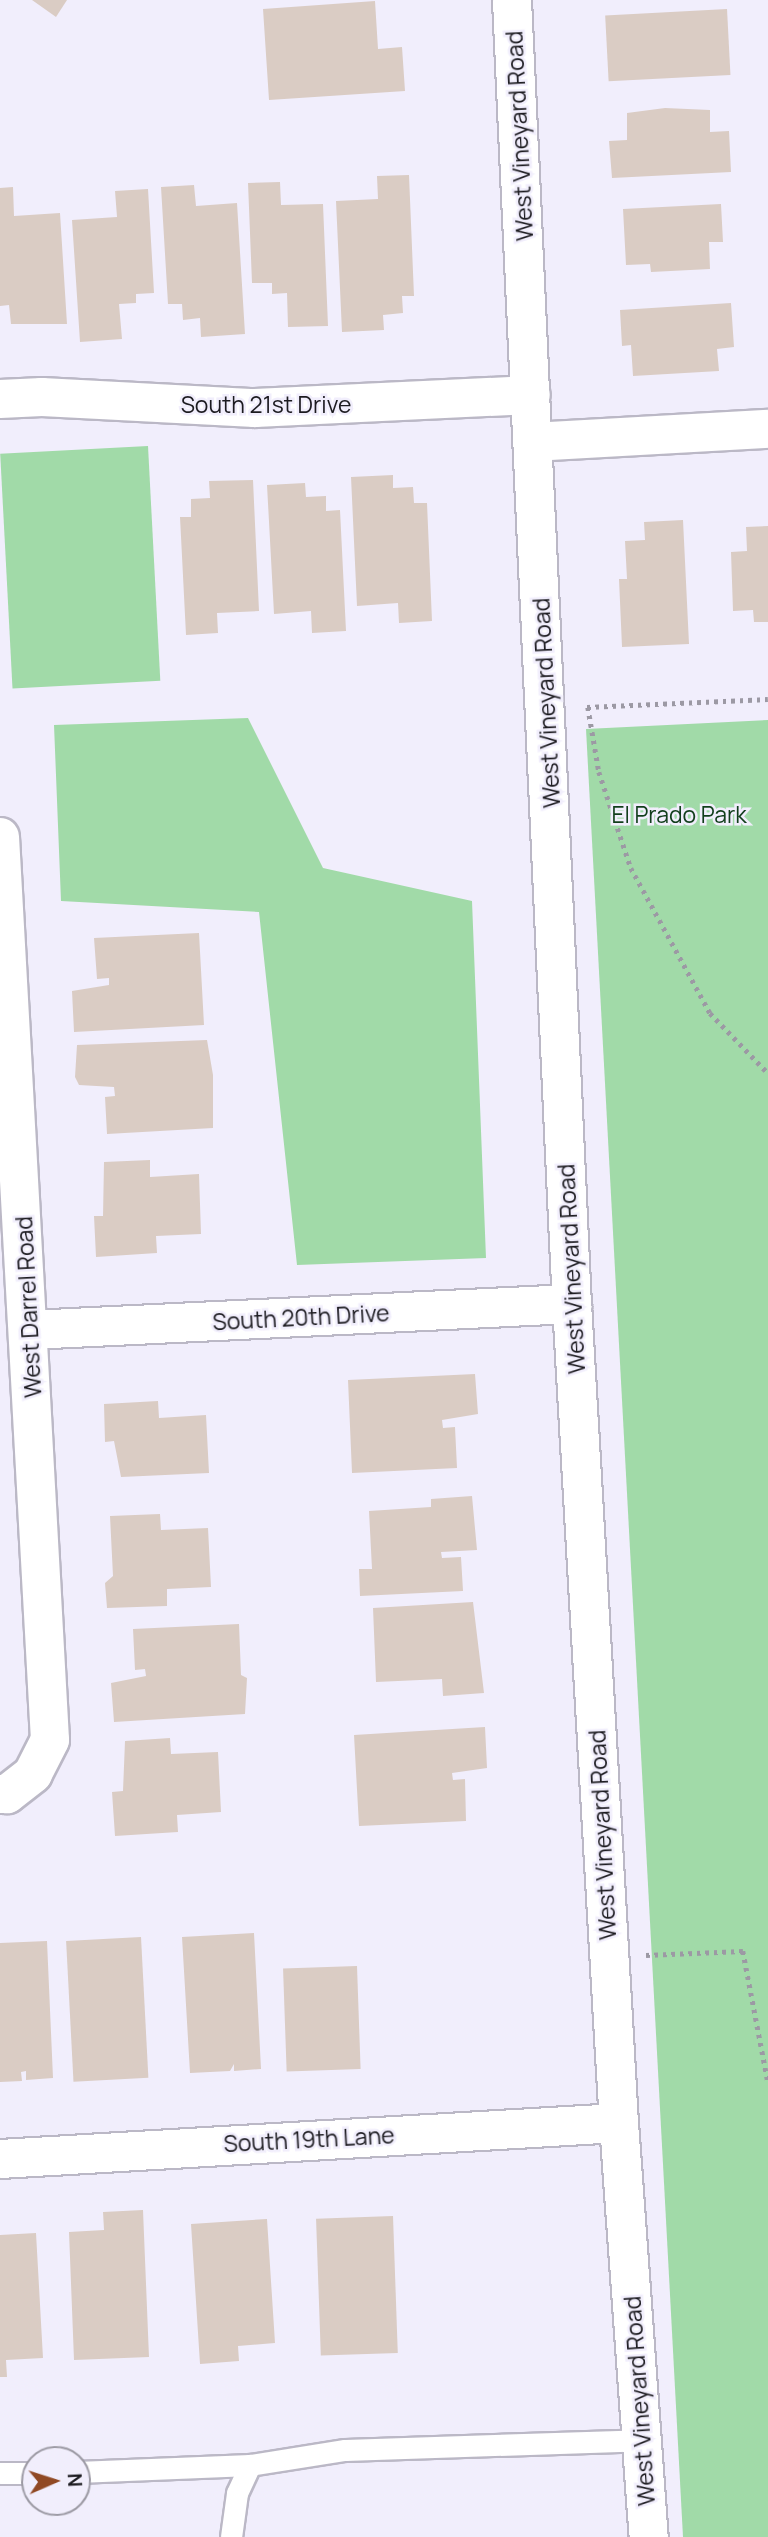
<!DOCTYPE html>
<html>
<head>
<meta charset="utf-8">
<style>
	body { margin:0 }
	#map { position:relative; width:768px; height:2537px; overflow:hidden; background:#f1eefc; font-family:Manrope,sans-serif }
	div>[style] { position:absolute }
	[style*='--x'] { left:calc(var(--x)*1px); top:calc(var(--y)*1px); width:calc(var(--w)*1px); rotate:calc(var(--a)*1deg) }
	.green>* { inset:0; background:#a1daa8; transform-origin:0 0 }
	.building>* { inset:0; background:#daccc4; transform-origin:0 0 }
	.path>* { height:4.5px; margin-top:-2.25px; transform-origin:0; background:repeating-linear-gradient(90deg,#9c99a4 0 3.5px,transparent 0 8.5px) }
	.roads { filter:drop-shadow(2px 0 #bbb8c6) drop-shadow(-2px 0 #bbb8c6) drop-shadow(0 2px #bbb8c6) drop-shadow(0 -2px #bbb8c6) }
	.service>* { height:21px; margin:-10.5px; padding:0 10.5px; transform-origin:10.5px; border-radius:10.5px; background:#fff }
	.minor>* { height:38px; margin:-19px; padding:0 19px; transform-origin:19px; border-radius:19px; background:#fff }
	.tertiary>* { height:38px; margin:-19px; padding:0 19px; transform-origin:19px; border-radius:19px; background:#fff }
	span { translate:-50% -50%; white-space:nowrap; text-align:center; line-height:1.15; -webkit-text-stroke:5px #f1eefc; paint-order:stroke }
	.street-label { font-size:23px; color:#1c1b20 }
	.park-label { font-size:23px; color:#113e1b }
	.north { position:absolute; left:21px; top:2446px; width:70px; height:70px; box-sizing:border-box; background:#f1eefc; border:2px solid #9c9aa4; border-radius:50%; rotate:87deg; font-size:19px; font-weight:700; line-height:28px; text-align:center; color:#1c1b20 }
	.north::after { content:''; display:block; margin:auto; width:24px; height:32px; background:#904924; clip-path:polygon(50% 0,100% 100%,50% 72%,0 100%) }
</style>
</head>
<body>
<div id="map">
	<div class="green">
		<div style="left:148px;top:446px;width:235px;height:148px;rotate:87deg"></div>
		<div style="clip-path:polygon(248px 718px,323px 868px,472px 901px,486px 1258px,297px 1265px,259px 912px,61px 901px,54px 725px)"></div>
		<div style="clip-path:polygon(768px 720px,768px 2537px,683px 2537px,586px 729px)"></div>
	</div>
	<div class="building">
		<div style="clip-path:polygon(32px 0,67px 0,56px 17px)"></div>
		<div style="clip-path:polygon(375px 1px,378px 49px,402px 47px,405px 91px,269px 100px,263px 9px)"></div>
		<div style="left:727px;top:9px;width:66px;height:122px;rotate:87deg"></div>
		<div style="clip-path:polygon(665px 108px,710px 110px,710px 132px,729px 131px,731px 172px,612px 178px,609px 141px,627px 140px,627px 113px)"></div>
		<div style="clip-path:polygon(409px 175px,414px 296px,402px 296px,403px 313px,383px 315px,384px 330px,342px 332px,336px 201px,378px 199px,377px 176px)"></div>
		<div style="clip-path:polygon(280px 182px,281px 205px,323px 204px,328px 326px,288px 327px,287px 293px,272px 294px,272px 283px,252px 283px,248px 183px)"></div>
		<div style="clip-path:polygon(194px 185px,196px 206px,237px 203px,245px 334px,201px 337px,200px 318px,183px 320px,182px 304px,168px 304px,161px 187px)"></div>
		<div style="clip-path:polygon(13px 187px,14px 216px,60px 213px,67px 324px,11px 324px,9px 305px,0 306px,0 188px)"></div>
		<div style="clip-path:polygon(148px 189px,154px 293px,136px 294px,136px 303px,119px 304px,122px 339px,80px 342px,72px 220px,117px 217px,115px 191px)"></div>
		<div style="clip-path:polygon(721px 204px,723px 242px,709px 242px,710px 269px,651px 272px,650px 264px,626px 265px,623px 209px)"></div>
		<div style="clip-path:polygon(731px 303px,734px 347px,717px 349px,719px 371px,633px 376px,631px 345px,622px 346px,620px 310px)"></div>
		<div style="clip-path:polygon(393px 475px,393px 488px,413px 487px,414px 503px,427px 503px,432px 621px,399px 623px,398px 603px,357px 606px,351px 477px)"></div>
		<div style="clip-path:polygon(253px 480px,259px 611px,217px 613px,218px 633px,186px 635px,180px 517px,191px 517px,191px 499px,210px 498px,209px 481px)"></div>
		<div style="clip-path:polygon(305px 483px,306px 497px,326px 496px,326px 511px,340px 510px,346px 631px,312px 633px,311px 611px,274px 614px,267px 485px)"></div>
		<div style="clip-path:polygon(683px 520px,689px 644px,622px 647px,619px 579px,627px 579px,625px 541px,645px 540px,644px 522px)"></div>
		<div style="clip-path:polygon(768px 526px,768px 622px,754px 622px,753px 610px,733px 611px,731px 552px,747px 551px,746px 527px)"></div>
		<div style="clip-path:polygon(199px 933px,204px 1025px,74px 1032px,72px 991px,109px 985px,109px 978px,97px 979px,94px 938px)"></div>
		<div style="clip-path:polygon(207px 1040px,213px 1075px,213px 1128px,107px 1134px,105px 1097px,115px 1096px,114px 1087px,79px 1085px,75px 1077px,77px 1045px)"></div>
		<div style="clip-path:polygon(150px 1160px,150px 1177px,199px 1174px,201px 1234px,156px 1236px,157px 1253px,96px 1257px,94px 1216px,103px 1216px,104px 1162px)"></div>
		<div style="clip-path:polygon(475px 1374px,478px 1414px,442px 1420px,443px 1428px,455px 1427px,457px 1468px,352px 1473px,348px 1380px)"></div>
		<div style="clip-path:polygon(158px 1401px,159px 1418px,206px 1415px,209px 1473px,121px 1477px,114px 1441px,105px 1442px,104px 1404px)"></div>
		<div style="clip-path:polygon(472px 1496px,477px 1550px,441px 1552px,442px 1558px,461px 1557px,463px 1591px,360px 1596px,359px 1569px,372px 1569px,369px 1511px,431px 1507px,431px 1499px)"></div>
		<div style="clip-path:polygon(160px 1514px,161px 1530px,208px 1528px,211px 1587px,167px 1589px,167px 1606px,107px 1608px,105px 1583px,113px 1576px,110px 1516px)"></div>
		<div style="clip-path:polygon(473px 1602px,484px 1693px,443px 1696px,442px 1679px,376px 1682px,373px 1608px)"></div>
		<div style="clip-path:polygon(239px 1624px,241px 1675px,247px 1678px,245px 1714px,114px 1722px,111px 1683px,146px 1676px,145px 1669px,135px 1670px,133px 1629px)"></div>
		<div style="clip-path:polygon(485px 1727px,487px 1768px,452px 1773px,453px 1780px,465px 1779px,466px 1821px,359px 1826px,354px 1735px)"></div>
		<div style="clip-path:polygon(170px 1738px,171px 1754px,218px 1752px,221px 1812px,177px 1815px,178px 1832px,115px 1836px,112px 1792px,123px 1791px,125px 1741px)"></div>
		<div style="clip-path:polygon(254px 1933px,261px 2069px,234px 2071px,234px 2064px,230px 2071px,190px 2073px,182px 1937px)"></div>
		<div style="left:141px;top:1937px;width:141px;height:75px;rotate:87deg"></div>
		<div style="clip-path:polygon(47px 1941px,53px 2078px,26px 2080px,26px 2071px,21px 2072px,22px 2081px,0 2082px,0 1943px)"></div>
		<div style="left:357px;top:1966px;width:103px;height:74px;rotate:88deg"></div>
		<div style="clip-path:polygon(143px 2210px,149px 2357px,74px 2360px,69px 2232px,104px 2230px,103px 2212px)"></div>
		<div style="left:393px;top:2216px;width:137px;height:77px;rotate:88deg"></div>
		<div style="clip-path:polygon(267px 2219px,275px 2343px,238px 2346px,239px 2361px,200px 2364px,191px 2224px)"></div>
		<div style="clip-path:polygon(36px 2233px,43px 2358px,6px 2360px,7px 2377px,0 2377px,0 2235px)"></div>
	</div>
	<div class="path">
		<div style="--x:587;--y:707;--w:181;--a:-2.5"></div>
		<div style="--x:588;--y:707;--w:66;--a:80.4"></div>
		<div style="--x:599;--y:772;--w:101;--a:71.6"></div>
		<div style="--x:631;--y:868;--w:165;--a:61.4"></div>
		<div style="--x:710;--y:1013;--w:83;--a:46"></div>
		<div style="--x:646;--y:1955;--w:97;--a:-2.4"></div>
		<div style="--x:743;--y:1951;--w:133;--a:79.2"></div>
	</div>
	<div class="roads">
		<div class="service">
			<div style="--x:77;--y:2472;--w:173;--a:-2.3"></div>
			<div style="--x:250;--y:2465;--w:96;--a:-9"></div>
			<div style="--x:345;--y:2450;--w:297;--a:-1.9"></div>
			<div style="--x:0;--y:2473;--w:35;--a:0"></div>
			<div style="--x:231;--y:2537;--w:44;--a:-82.2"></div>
			<div style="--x:237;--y:2493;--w:31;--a:-65"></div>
		</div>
		<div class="minor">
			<div style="--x:0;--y:399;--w:42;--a:-2.7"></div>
			<div style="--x:42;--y:397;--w:213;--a:3"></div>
			<div style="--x:255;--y:408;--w:276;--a:-2.7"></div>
			<div style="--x:533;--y:442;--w:235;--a:-3.2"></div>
			<div style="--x:0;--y:837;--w:904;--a:86.83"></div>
			<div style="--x:50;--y:1740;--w:38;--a:117"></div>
			<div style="--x:33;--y:1774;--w:33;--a:142"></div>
			<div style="--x:7;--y:1794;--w:7;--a:180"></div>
			<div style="--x:30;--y:1330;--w:543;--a:-2.75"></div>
			<div style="--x:0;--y:2159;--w:620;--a:-3.33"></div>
		</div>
		<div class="tertiary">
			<div style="--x:512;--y:0;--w:1305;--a:87.37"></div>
			<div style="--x:572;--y:1304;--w:820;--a:86.72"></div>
			<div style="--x:619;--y:2123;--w:415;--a:85.9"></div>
		</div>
	</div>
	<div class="street-label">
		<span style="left:519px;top:136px;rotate:-93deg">West Vineyard Road</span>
		<span style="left:266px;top:404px">South 21st Drive</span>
		<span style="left:546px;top:703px;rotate:-93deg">West Vineyard Road</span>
		<span style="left:571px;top:1269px;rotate:-93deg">West Vineyard Road</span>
		<span style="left:28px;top:1307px;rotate:-93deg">West Darrel Road</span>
		<span style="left:301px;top:1317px;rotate:-3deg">South 20th Drive</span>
		<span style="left:602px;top:1835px;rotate:-93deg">West Vineyard Road</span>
		<span style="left:309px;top:2139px;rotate:-3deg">South 19th Lane</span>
		<span style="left:639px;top:2401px;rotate:-94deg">West Vineyard Road</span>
	</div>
	<div class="park-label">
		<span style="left:679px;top:814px">El Prado Park</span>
	</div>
	<div class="north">N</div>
</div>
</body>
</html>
